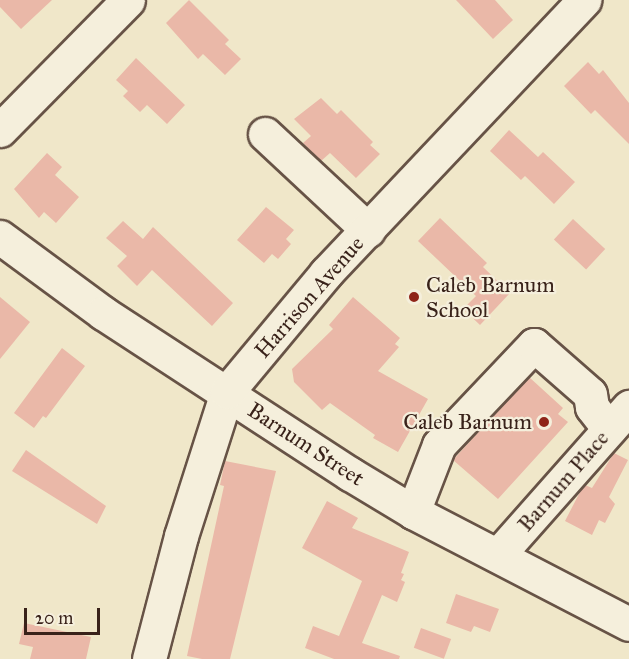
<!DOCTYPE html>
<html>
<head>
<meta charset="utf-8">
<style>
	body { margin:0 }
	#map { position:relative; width:629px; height:659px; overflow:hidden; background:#f0e7c9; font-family:"IM FELL Great Primer",serif }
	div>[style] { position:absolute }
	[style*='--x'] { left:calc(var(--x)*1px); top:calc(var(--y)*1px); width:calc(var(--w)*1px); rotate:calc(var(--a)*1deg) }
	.building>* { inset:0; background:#eab8a8; transform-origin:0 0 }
	.roads { filter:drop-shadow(2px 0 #675346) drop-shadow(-2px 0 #675346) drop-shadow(0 2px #675346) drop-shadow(0 -2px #675346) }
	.minor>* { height:33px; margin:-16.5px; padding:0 16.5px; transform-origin:16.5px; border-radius:16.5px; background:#f5efdc }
	.dots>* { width:16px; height:16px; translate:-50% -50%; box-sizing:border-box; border:3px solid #f5efdc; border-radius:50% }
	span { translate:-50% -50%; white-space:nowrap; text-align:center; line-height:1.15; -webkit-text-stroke:4.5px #f5efdc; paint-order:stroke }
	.poi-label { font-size:22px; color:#39221a }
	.left { translate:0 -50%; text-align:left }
	.right { translate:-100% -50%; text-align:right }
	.street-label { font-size:22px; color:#39221a }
	.scale { position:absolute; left:24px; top:608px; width:76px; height:27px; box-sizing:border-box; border:3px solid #39221a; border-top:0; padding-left:8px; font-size:18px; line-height:21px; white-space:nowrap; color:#39221a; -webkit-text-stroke:4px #f5efdc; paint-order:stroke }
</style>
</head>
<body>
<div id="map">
	<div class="building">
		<div style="clip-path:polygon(0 0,52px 0,21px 29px,0 7px)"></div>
		<div style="clip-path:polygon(189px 0,229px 40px,225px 44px,241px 59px,225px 75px,203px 54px,198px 59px,166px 23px)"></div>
		<div style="clip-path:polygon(456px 0,495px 0,513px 20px,493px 39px)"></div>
		<div style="clip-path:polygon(136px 58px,185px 105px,167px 124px,147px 105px,140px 112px,123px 96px,128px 91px,116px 80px)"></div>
		<div style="clip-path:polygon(588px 62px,599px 74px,603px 70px,629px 103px,629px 144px,595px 110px,591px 114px,564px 86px)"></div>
		<div style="clip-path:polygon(321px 98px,337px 114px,341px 110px,373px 142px,370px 145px,380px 154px,356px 178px,330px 153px,321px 161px,303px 143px,311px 136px,294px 119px)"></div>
		<div style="clip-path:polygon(509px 130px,538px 157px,543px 152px,575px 182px,554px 204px,525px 176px,521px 180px,490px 151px)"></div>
		<div style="clip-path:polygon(47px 153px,62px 167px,55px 175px,79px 197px,56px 223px,44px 212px,39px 218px,14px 189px)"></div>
		<div style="clip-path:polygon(266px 207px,294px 230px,286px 239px,291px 244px,278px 259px,272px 254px,264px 263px,237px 240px)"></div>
		<div style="clip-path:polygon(440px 218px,487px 263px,483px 267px,510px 293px,480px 325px,463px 309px,476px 296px,418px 241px)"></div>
		<div style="left:573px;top:219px;width:44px;height:28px;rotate:43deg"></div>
		<div style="clip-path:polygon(123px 221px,143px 239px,153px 227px,233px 303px,212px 326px,152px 270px,137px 286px,117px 266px,127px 256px,106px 238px)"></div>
		<div style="clip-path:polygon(0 297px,30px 322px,0 359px)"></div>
		<div style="clip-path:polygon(353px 297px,400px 338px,395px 344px,399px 347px,378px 371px,428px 399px,398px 452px,373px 438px,375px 435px,330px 403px,322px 410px,294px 382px,292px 369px,333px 329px,329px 325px)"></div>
		<div style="clip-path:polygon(62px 348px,85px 366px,46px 418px,43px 416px,34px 428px,14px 413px)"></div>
		<div style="clip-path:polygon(529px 377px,563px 408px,558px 414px,568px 422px,498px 499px,453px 460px)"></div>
		<div style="clip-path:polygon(26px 450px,106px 506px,97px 524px,12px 471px)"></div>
		<div style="clip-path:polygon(614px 453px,628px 460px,609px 497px,615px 504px,605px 523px,599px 520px,592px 535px,565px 521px,581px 490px,585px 485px,592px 488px)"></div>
		<div style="clip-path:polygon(225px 461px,276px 471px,230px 659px,202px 659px,187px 656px,224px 486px,220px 485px)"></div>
		<div style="clip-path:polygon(327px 501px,358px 518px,352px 528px,409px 552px,401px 573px,404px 574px,401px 580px,405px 582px,397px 602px,382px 595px,362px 643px,400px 656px,399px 659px,334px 659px,305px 648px,313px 626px,339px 636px,362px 581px,302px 548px)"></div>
		<div style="clip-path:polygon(456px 594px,499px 609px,490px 632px,474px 626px,471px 632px,446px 623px)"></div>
		<div style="clip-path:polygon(24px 623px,91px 637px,86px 659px,30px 659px,33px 647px,19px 644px)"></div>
		<div style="left:421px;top:628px;width:32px;height:21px;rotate:20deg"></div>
	</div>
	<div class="roads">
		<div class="minor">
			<div style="--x:0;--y:130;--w:182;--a:-45.4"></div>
			<div style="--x:265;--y:134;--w:141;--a:43"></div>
			<div style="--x:0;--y:237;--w:128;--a:36.4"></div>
			<div style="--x:103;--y:313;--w:295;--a:33.1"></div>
			<div style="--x:350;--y:474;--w:74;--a:31.1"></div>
			<div style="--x:413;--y:512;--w:243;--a:27.4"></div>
			<div style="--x:413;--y:512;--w:72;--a:-68.8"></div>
			<div style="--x:439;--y:445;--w:138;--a:-46.5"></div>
			<div style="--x:534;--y:345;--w:74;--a:41.2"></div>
			<div style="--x:590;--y:394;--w:13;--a:81"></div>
			<div style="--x:592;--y:407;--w:28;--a:52"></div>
			<div style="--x:498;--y:555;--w:198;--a:-48.5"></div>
			<div style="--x:149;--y:659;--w:127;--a:-75.4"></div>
			<div style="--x:181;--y:536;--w:151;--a:-72.3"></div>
			<div style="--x:227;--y:392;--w:155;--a:-50.2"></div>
			<div style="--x:326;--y:273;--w:376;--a:-46.6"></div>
		</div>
	</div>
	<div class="dots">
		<div style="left:414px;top:297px;background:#8f2418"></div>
		<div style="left:544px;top:422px;background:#8f2418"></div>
	</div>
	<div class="poi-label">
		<span class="left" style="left:426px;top:297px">Caleb Barnum<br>School</span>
		<span class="right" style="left:532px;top:422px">Caleb Barnum</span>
	</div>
	<div class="street-label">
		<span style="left:309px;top:297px;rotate:-49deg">Harrison Avenue</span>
		<span style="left:306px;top:444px;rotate:33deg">Barnum Street</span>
		<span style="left:563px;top:481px;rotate:-49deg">Barnum Place</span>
	</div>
	<div class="scale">20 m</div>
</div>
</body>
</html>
